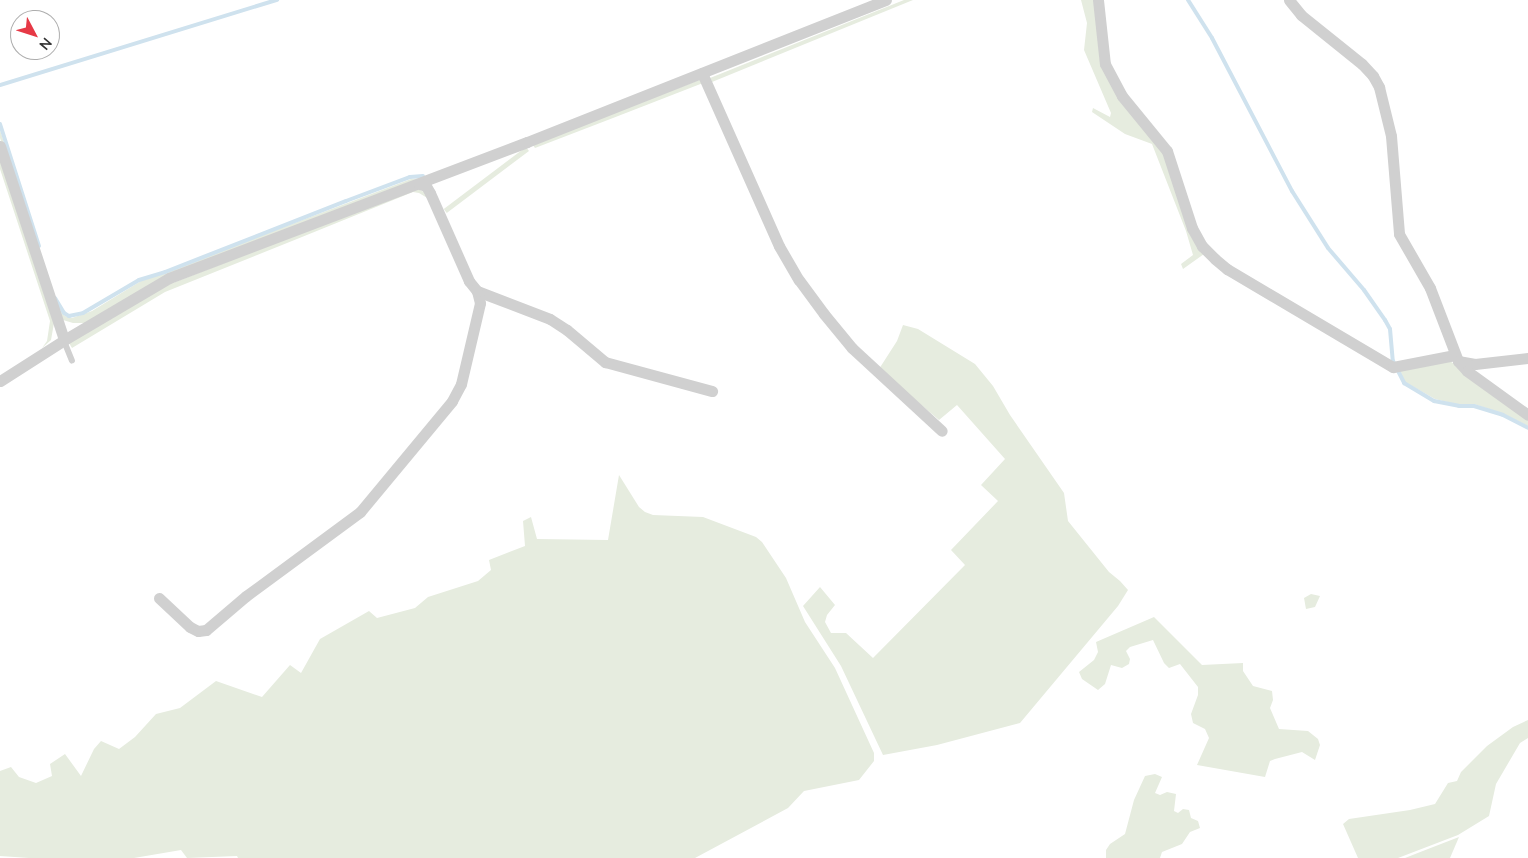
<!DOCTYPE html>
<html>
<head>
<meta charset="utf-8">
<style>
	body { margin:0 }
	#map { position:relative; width:1528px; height:858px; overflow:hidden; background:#fff; font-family:Mulish,sans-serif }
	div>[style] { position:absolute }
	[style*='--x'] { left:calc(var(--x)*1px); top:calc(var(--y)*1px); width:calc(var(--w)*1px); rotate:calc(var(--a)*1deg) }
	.green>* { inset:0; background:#e6ecdf; transform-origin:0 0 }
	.stream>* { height:4px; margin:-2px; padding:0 2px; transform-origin:2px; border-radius:2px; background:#cfe2ee }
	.lane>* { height:5.5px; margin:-2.75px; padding:0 2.75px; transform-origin:2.75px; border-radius:2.75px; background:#d0d0d0 }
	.street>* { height:11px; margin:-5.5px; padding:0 5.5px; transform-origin:5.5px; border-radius:5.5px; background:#d0d0d0 }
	span { translate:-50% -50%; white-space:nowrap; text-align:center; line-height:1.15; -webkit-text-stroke:5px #fff; paint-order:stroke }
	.north { position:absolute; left:10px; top:10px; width:50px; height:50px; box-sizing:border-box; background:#fff; border:1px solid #adadad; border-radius:50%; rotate:130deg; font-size:14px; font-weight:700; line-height:20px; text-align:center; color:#333 }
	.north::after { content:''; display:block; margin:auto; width:18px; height:22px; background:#e63946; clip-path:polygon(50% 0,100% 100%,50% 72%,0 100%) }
</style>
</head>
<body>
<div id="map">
	<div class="green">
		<div style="clip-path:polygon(904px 0,913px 0,712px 82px,710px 78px)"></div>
		<div style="clip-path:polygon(1081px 0,1094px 0,1100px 59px,1163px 150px,1204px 254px,1183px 269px,1181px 264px,1193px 255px,1186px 231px,1152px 144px,1125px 134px,1092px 112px,1093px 108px,1110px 117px,1111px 113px,1084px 50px,1087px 23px)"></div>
		<div style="clip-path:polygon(702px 79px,703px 83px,613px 118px,535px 148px,532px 144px)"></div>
		<div style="clip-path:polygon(0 130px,59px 309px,65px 316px,72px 318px,92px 311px,141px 281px,411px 179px,423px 178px,168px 276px,85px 323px,73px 323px,63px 320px,43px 271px,0 138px)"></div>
		<div style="left:526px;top:147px;width:5px;height:103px;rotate:53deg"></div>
		<div style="clip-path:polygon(0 156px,54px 323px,51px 340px,42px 348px,47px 341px,50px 321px,0 169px)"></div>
		<div style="clip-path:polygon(416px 188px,424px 192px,429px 199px,419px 193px,413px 192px,297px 239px,165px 292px,72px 348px,69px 343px,160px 288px)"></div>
		<div style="clip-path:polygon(903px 325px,918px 329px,975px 364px,993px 386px,1010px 415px,1064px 493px,1068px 521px,1109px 572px,1120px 581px,1128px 590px,1118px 606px,1020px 723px,937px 745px,883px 755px,841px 666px,803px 606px,820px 587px,835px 605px,827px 615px,825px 622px,831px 633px,846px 633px,873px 658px,965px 565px,951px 550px,998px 501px,981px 485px,1005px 459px,957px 405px,939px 420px,879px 369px,897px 341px)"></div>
		<div style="clip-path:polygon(1450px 361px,1528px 417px,1528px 426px,1504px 414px,1474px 404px,1459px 405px,1435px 399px,1405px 382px,1398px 369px)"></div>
		<div style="clip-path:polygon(619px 475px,639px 507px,645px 512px,653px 515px,703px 517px,756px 537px,762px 542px,786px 578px,805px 622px,835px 668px,874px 753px,874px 761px,859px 780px,804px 791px,788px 808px,695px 858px,238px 858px,237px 856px,187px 858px,181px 850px,134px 858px,29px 858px,0 856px,0 771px,11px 767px,19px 777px,36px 783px,52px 776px,50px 764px,65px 754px,81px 776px,94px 749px,101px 741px,119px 749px,135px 737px,156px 714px,180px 708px,216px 681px,262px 697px,290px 665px,301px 673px,320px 639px,369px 611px,377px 618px,415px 608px,428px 597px,478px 581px,491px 570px,489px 560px,525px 546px,523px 521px,531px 517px,537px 539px,608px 540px)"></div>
		<div style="clip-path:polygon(1311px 594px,1320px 596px,1315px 607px,1306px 609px,1304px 598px)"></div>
		<div style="clip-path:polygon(1154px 617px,1202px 665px,1243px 663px,1243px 671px,1253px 686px,1272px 691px,1273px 700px,1270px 708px,1279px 729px,1308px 731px,1318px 739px,1320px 745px,1315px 760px,1302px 752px,1275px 759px,1270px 761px,1265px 777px,1197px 765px,1209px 738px,1205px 729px,1193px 723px,1191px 714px,1198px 695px,1198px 687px,1180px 664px,1169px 668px,1164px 663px,1153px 640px,1130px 647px,1126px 651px,1130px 659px,1129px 664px,1122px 668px,1111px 665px,1105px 684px,1098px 690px,1082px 679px,1079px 672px,1094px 660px,1098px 652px,1096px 642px)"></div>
		<div style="clip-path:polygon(1528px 720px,1528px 738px,1520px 743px,1496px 784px,1489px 816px,1458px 835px,1398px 858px,1358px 858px,1343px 824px,1349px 819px,1410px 810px,1435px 804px,1448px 783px,1457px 781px,1461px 772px,1487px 746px,1513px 727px)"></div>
		<div style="clip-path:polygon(1155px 774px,1162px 777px,1155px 793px,1160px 795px,1167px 792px,1176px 794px,1174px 811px,1178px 813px,1183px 809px,1189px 810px,1191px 818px,1198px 821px,1200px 828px,1190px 832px,1182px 844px,1162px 852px,1160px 858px,1106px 858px,1106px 850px,1110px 844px,1125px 834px,1134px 800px,1145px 776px)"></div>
		<div style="clip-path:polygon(1459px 837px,1450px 858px,1405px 858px,1428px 849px)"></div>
	</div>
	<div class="stream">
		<div style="--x:1188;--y:0;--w:45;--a:57.7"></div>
		<div style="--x:1212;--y:38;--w:173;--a:62.4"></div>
		<div style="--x:1292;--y:191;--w:67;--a:57.7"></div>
		<div style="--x:1328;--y:248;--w:55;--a:49.4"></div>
		<div style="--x:1364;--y:290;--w:37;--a:55"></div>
		<div style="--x:1385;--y:320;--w:10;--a:61"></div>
		<div style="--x:1390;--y:329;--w:32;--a:85"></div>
		<div style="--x:1393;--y:361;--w:25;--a:63"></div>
		<div style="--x:1404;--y:383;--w:35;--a:31"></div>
		<div style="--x:1434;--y:401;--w:25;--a:11"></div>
		<div style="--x:1459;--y:406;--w:15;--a:0"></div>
		<div style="--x:1474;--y:406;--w:30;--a:17"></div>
		<div style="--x:1503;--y:415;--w:28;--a:27"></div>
		<div style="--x:0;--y:85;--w:290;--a:-17.1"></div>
		<div style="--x:0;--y:124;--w:128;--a:72.3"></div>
		<div style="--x:55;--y:298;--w:17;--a:59"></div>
		<div style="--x:64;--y:313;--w:6;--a:31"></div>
		<div style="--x:69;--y:316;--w:14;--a:-12"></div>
		<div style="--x:83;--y:313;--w:65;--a:-30.5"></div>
		<div style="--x:139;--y:280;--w:27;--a:-17"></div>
		<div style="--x:165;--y:272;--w:194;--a:-21.4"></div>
		<div style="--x:346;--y:201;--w:68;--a:-20.6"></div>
		<div style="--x:410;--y:177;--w:13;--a:-4"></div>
	</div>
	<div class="lane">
		<div style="--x:64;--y:340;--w:22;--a:68"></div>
	</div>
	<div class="street">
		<div style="--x:1098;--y:0;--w:64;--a:83.8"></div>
		<div style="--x:1105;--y:64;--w:36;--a:62"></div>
		<div style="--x:1122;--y:96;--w:71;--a:50.7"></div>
		<div style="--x:1167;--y:151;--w:81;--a:72"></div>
		<div style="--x:1192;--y:228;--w:21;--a:61"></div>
		<div style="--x:1202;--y:246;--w:18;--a:45"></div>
		<div style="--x:1215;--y:259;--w:16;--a:40"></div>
		<div style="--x:1227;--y:269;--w:193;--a:30.6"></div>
		<div style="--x:1393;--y:367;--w:63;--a:-11"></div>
		<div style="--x:1289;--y:0;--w:19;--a:51"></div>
		<div style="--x:1301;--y:15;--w:78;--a:38.8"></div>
		<div style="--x:1362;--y:64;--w:16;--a:47"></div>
		<div style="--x:1373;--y:76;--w:13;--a:61"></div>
		<div style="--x:1379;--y:87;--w:50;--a:76.2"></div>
		<div style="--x:1391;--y:136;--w:98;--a:85.3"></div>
		<div style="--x:1399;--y:234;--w:62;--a:60.1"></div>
		<div style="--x:1430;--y:288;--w:78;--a:69"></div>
		<div style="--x:1458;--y:361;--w:17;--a:10"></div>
		<div style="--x:1475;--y:364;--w:53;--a:-6.5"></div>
		<div style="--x:702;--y:73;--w:189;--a:66"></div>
		<div style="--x:779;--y:246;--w:39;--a:60"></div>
		<div style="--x:799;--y:280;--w:42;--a:53.7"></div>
		<div style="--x:824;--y:314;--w:44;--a:50.5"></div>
		<div style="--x:852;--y:348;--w:122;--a:42.7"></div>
		<div style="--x:0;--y:146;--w:204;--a:71.7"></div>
		<div style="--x:477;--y:291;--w:78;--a:21"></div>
		<div style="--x:550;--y:319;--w:20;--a:33"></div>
		<div style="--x:567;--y:330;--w:50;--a:40.1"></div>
		<div style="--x:605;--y:362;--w:111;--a:15.2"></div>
		<div style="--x:1458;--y:361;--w:13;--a:48"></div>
		<div style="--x:1467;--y:371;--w:75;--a:35.8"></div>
		<div style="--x:0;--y:381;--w:76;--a:-32.6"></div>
		<div style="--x:64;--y:340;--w:122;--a:-30.6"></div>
		<div style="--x:169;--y:278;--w:383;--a:-20.8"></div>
		<div style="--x:527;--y:142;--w:386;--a:-21.6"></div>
		<div style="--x:159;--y:598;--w:42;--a:43.1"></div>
		<div style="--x:190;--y:627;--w:9;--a:27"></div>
		<div style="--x:198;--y:631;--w:8;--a:-7"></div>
		<div style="--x:206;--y:630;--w:52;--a:-40.4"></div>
		<div style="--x:246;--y:596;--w:142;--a:-36.4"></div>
		<div style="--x:360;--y:512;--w:144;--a:-50.3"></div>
		<div style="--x:452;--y:401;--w:19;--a:-62"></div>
		<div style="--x:461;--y:384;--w:83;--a:-76.8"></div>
		<div style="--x:480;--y:303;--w:12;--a:-104"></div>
		<div style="--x:477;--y:291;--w:13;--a:-129"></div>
		<div style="--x:469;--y:281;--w:96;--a:-113.9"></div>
		<div style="--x:430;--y:193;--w:8;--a:-120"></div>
		<div style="--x:426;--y:186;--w:7;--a:-164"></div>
	</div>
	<div class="north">N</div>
</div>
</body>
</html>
